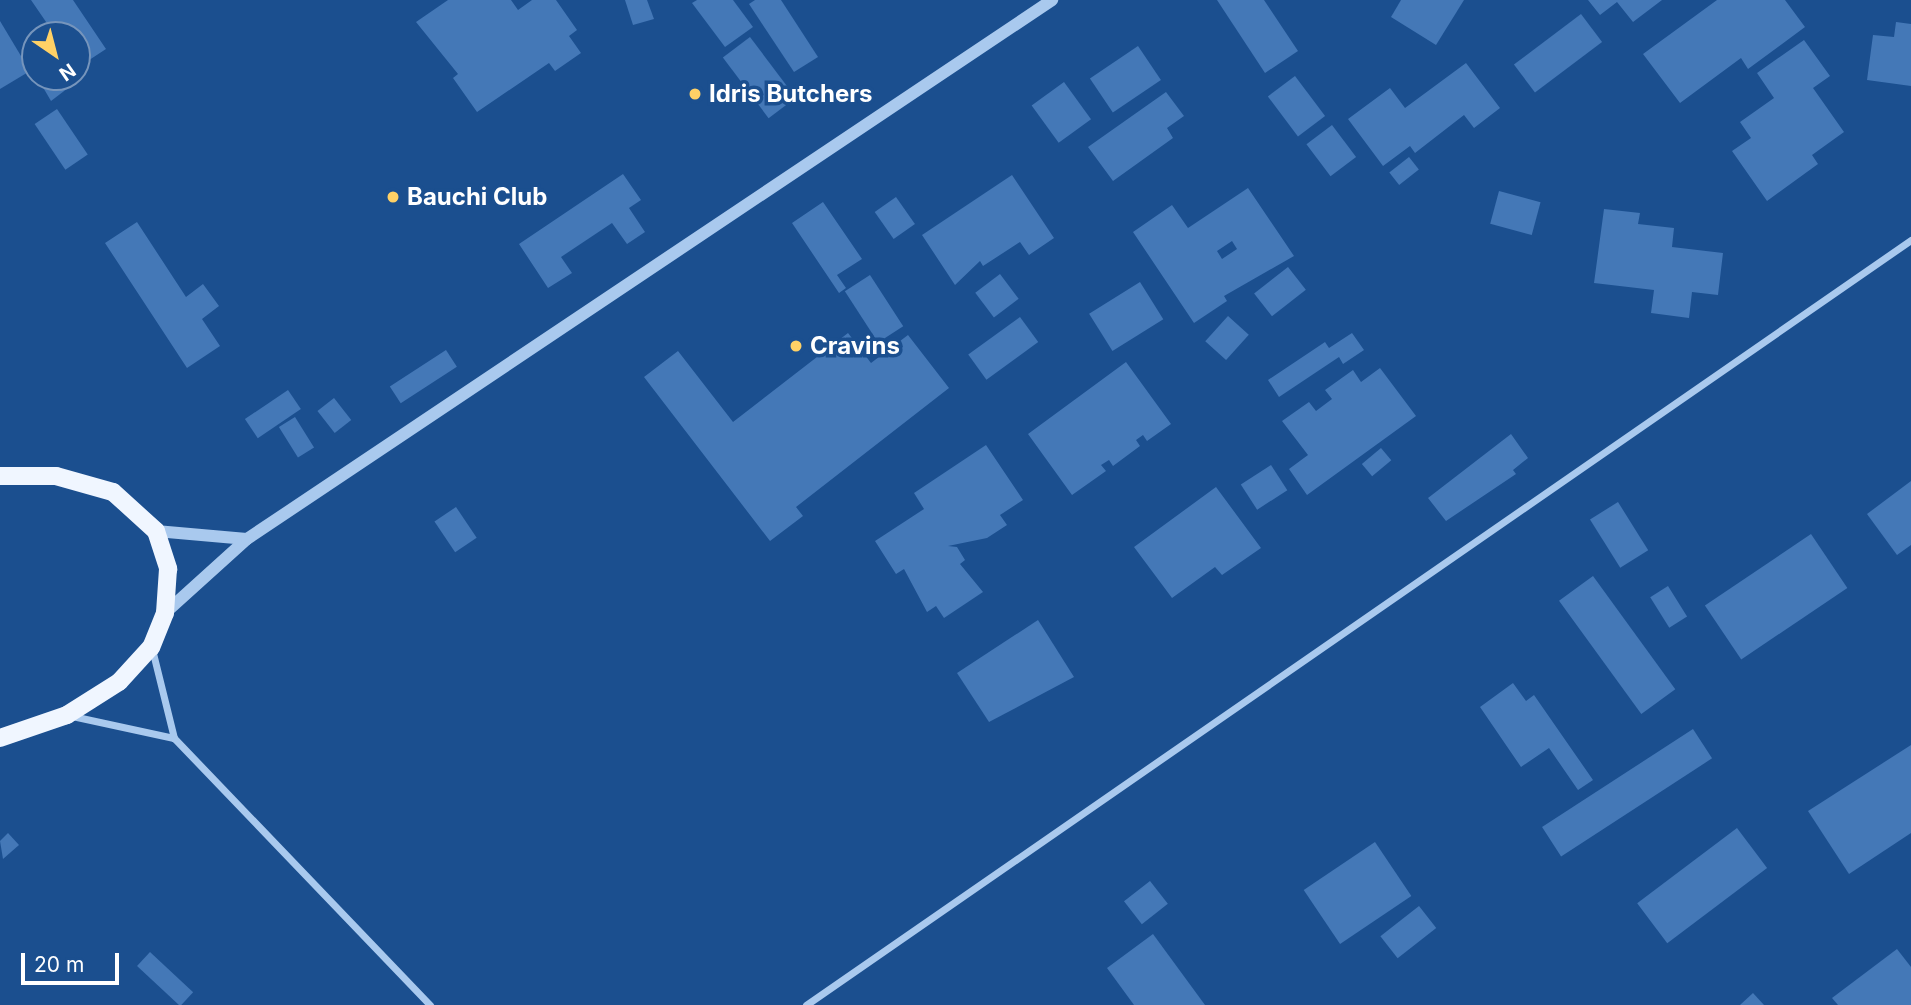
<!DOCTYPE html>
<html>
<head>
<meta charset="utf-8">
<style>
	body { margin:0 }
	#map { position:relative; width:1911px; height:1005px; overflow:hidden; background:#1b4f8f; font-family:Inter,sans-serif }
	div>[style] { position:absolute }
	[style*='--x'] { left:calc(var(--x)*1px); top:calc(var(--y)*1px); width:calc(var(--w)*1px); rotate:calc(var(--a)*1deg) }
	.building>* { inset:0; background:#4478b7; transform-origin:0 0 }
	.minor>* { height:7px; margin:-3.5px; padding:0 3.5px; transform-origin:3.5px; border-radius:3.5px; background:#a9c9ee }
	.tertiary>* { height:12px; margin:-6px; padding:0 6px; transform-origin:6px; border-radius:6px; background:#a9c9ee }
	.primary>* { height:18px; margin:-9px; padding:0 9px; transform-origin:9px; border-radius:9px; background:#f0f6ff }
	.dots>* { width:19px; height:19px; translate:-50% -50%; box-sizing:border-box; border:4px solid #1b4f8f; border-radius:50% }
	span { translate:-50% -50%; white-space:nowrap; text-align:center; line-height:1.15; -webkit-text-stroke:7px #1b4f8f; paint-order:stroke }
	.poi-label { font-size:24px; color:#fff; font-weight:700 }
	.left { translate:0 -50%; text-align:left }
	.north { position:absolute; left:21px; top:21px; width:70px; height:70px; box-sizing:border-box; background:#1b4f8f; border:2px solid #7695bc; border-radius:50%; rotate:145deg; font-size:19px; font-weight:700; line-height:28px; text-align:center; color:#fff }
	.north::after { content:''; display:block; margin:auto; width:24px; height:32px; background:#ffd166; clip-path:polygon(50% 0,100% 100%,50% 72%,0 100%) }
	.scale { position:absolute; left:21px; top:953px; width:98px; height:32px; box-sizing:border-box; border:4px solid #fff; border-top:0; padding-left:9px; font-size:21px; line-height:24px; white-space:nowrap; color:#fff; -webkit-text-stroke:5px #1b4f8f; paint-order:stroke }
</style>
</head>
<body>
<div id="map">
	<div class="building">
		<div style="clip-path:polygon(31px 0,73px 0,106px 49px,77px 68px,77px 35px,55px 35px)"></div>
		<div style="clip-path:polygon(448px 0,511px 0,518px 10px,532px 0,556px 0,577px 30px,569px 36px,581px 53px,555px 71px,549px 63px,477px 112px,453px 78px,458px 74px,416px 22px)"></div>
		<div style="clip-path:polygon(625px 0,647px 0,654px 19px,633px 25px)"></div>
		<div style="clip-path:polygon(697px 0,733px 0,753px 27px,725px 47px,692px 3px)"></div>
		<div style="clip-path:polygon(755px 0,781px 0,818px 57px,794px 72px,749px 4px)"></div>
		<div style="clip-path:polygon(1217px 0,1264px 0,1298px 51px,1265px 73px)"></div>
		<div style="clip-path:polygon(1401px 0,1464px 0,1436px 45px,1391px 17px)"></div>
		<div style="clip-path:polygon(1588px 0,1662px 0,1633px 22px,1617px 2px,1600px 15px)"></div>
		<div style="clip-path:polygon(1717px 0,1785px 0,1805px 27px,1748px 69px,1741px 58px,1680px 103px,1643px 54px)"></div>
		<div style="left:1581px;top:14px;width:35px;height:84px;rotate:53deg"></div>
		<div style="clip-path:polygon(0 21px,30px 71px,0 89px)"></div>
		<div style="clip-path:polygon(1896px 22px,1911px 24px,1911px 86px,1867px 80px,1873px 35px,1894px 37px)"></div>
		<div style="left:750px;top:37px;width:76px;height:34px;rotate:53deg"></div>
		<div style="clip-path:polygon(1804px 40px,1830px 76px,1813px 88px,1844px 132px,1812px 155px,1818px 164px,1767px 201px,1732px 151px,1751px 138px,1740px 122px,1774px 98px,1757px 73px)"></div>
		<div style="left:1138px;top:46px;width:41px;height:58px;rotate:56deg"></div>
		<div style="clip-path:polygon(1466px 63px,1500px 108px,1474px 128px,1464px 115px,1415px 153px,1410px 146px,1383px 166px,1348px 119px,1390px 88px,1405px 108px)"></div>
		<div style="left:1295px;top:76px;width:50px;height:34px;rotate:53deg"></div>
		<div style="clip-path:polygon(37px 77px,66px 77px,72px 85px,51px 101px)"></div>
		<div style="left:1064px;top:82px;width:46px;height:40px;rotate:54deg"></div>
		<div style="clip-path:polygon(1166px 92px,1184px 116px,1167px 128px,1173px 138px,1113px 181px,1088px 147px)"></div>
		<div style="left:57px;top:109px;width:55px;height:27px;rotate:56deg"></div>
		<div style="left:1332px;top:125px;width:40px;height:32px;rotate:53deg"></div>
		<div style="left:1409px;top:157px;width:16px;height:25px;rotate:52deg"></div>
		<div style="clip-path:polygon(623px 174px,641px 200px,629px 208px,645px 232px,627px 244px,612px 223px,561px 257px,572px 273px,548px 288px,519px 244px)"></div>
		<div style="clip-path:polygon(1012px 175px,1054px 238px,1029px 255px,1020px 242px,983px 266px,980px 261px,955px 285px,922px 235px)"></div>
		<div style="clip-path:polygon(evenodd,1248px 188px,1294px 256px,1224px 296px,1227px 301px,1194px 323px,1133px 232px,1172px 205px,1188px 228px,1248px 188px,1232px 241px,1237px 249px,1222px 259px,1217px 251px,1232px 241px)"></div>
		<div style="left:1499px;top:191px;width:43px;height:34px;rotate:15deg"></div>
		<div style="left:896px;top:197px;width:33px;height:26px;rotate:55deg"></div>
		<div style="clip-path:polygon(823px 202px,862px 259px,837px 275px,846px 288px,839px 293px,792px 223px)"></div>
		<div style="clip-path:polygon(1604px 209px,1640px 213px,1638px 224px,1674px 228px,1672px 247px,1723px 253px,1718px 295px,1692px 292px,1689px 318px,1651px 313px,1654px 290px,1594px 283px)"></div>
		<div style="clip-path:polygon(137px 222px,186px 297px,203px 284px,219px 306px,202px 319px,220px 346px,187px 368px,105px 243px)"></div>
		<div style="left:1288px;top:267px;width:29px;height:43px;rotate:52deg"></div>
		<div style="left:1000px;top:274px;width:31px;height:31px;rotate:53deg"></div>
		<div style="left:870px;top:275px;width:61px;height:30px;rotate:57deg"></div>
		<div style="left:1140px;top:282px;width:44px;height:60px;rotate:58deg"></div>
		<div style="left:1228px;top:316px;width:28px;height:34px;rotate:42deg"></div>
		<div style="left:1020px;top:317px;width:31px;height:64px;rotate:54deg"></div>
		<div style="clip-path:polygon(848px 333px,871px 363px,908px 335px,949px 388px,796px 507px,803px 516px,770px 541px,644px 377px,678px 351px,733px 422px)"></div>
		<div style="clip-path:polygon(1352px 333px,1364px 350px,1343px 364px,1339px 357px,1279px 397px,1268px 380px,1325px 342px,1329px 348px)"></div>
		<div style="left:446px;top:350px;width:20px;height:67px;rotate:57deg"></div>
		<div style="clip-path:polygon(1126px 362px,1171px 424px,1147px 441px,1143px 435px,1136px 440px,1140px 446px,1113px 466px,1109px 460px,1101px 465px,1106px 471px,1072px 495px,1028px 434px)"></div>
		<div style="clip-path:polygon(1380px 368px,1416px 416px,1307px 495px,1289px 469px,1308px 455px,1282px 421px,1309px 402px,1316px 411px,1332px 399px,1325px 390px,1353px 370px,1361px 382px)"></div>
		<div style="left:288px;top:390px;width:23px;height:52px;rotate:56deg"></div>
		<div style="left:334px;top:398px;width:28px;height:21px;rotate:52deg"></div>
		<div style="left:295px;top:417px;width:36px;height:19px;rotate:58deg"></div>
		<div style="clip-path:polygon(1511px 434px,1528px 458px,1513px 470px,1516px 474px,1446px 521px,1428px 498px)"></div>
		<div style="clip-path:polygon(986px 445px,1023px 500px,1000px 515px,1007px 525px,987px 538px,948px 546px,957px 547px,965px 560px,960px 564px,983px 592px,944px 618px,936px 606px,927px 612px,904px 569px,896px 574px,875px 541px,924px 509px,914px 493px)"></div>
		<div style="left:1381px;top:448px;width:16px;height:25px;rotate:50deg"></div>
		<div style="left:1271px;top:465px;width:30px;height:36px;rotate:57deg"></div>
		<div style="clip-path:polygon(1911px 481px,1911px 545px,1897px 555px,1867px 514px)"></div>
		<div style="clip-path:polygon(1216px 487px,1261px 548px,1222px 575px,1215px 567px,1172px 598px,1134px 547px)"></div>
		<div style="left:1618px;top:502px;width:57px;height:33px;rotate:58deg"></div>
		<div style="left:456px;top:507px;width:37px;height:26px;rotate:56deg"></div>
		<div style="left:1811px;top:534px;width:65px;height:128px;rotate:56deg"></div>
		<div style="left:1593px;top:576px;width:140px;height:42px;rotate:54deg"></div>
		<div style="left:1668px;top:586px;width:36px;height:21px;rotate:58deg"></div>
		<div style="clip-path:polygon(1038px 620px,1074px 677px,989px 722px,957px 673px)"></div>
		<div style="clip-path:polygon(1513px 683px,1526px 701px,1534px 695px,1593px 780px,1578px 790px,1549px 748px,1521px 767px,1480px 707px)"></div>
		<div style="left:1693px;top:729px;width:35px;height:180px;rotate:57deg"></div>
		<div style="clip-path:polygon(1911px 745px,1911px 833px,1849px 874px,1808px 811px)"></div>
		<div style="left:1737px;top:828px;width:50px;height:125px;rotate:53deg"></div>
		<div style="clip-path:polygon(8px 833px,19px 845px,3px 859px,0 841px)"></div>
		<div style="left:1375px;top:842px;width:65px;height:86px;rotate:56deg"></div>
		<div style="left:1150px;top:881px;width:29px;height:33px;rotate:52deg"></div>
		<div style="left:1419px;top:906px;width:28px;height:49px;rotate:52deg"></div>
		<div style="clip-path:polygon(1153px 934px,1205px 1005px,1134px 1005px,1107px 968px)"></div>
		<div style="clip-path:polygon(1897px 949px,1911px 967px,1911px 1005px,1838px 1005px,1832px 998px)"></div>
		<div style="left:150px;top:952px;width:59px;height:19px;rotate:43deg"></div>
		<div style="clip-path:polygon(1753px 993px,1764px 1005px,1740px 1005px)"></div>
	</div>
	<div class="minor">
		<div style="--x:152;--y:649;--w:92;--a:76.1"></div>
		<div style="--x:174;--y:738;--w:370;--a:46.2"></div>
		<div style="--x:72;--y:716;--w:104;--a:12.2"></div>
		<div style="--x:806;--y:1005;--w:1344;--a:-34.7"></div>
	</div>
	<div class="tertiary">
		<div style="--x:156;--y:531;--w:91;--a:5"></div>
		<div style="--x:165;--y:613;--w:110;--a:-42.1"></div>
		<div style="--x:247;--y:539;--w:969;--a:-33.8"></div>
	</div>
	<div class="primary">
		<div style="--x:0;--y:476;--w:56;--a:0"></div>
		<div style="--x:56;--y:476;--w:59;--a:15.7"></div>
		<div style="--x:113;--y:492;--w:58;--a:42.2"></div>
		<div style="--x:156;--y:531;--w:40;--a:72"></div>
		<div style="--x:168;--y:569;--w:44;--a:93.9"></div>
		<div style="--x:165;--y:613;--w:37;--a:112"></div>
		<div style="--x:151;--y:647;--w:47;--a:132.4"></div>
		<div style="--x:119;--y:682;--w:62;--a:147.6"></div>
		<div style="--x:67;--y:715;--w:71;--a:161.1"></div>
	</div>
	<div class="dots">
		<div style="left:695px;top:94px;background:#ffd166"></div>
		<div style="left:393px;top:197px;background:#ffd166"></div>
		<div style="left:796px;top:346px;background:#ffd166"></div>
	</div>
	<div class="poi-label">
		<span class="left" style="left:709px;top:94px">Idris Butchers</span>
		<span class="left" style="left:407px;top:197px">Bauchi Club</span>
		<span class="left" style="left:810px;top:346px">Cravins</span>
	</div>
	<div class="north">N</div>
	<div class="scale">20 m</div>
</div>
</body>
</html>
